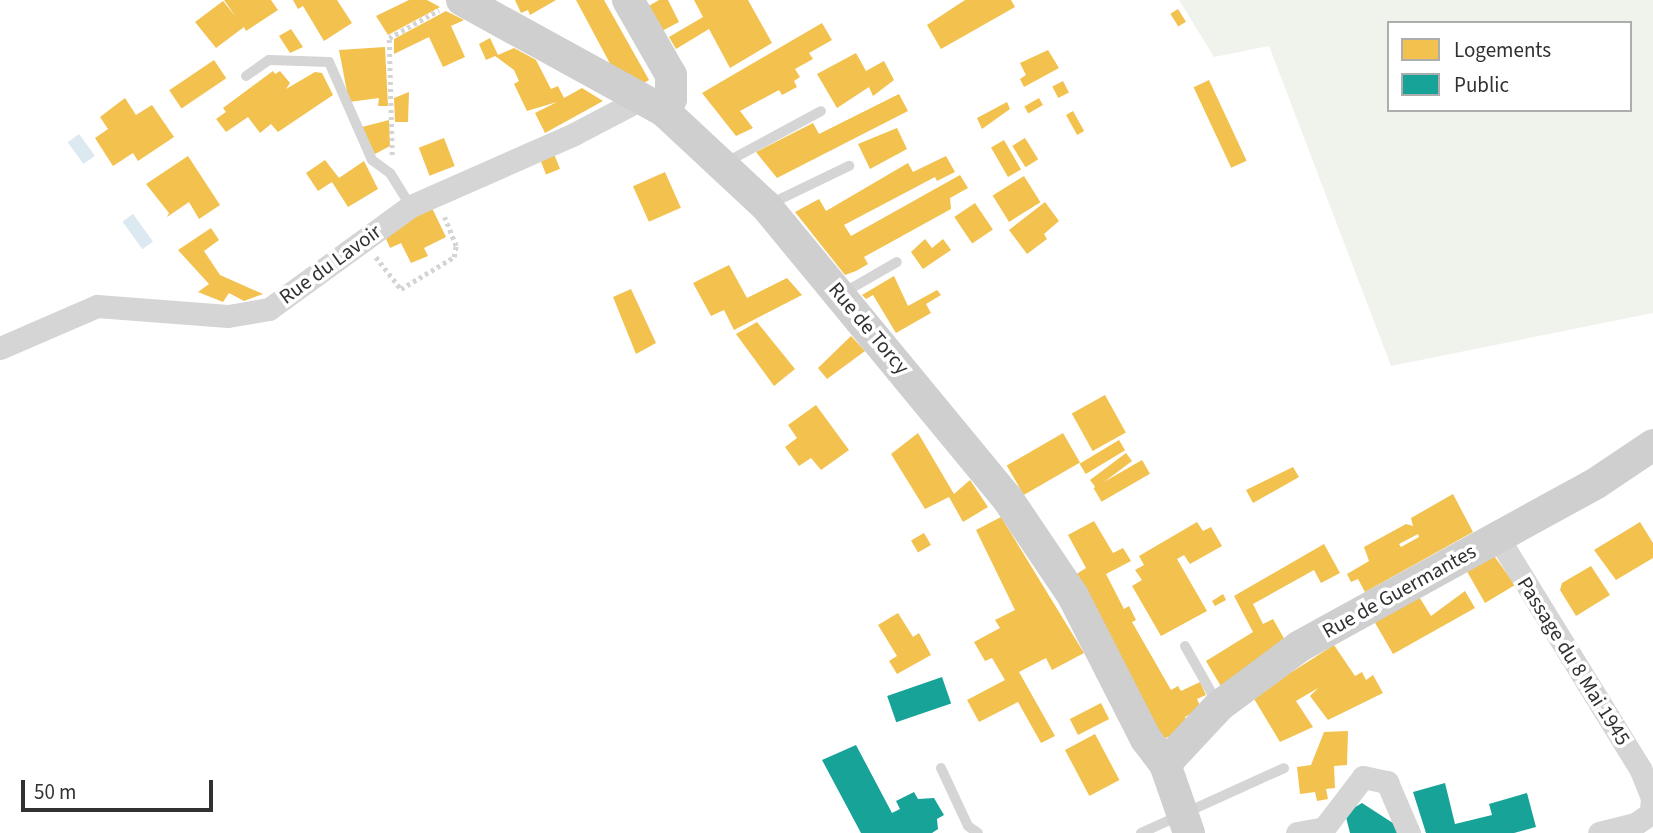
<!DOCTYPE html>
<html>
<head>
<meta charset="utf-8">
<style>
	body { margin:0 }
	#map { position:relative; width:1653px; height:833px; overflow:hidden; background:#fff; font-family:"Source Sans 3",sans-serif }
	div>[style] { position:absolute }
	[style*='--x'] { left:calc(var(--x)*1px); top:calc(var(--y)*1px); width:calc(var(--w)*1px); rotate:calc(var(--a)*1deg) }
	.green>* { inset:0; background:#f0f3ec }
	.water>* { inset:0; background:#dce9f1; transform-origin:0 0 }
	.homes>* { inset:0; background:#f2c14e; transform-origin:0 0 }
	.public>* { inset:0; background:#17a398; transform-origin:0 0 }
	.path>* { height:4.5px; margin-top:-2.25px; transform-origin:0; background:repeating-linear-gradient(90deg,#d4d4d4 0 3.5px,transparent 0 7px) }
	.lane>* { height:10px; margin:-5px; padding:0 5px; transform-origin:5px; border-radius:5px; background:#d5d5d5 }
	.street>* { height:23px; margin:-11.5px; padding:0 11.5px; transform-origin:11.5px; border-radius:11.5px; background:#d5d5d5 }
	.secondary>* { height:32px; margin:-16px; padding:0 16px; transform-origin:16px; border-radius:16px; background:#cfcfcf }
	span { translate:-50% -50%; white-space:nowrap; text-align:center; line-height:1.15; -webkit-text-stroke:7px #fff; paint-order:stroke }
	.street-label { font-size:21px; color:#313131 }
	.legend { position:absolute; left:1387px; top:21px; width:245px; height:91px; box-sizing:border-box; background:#fff; border:2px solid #adadad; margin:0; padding:9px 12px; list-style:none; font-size:21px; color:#313131 }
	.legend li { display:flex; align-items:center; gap:14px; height:35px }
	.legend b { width:35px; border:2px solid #adadad }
	.scale { position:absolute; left:21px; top:780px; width:192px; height:32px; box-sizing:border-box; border:4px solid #313131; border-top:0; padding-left:9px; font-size:21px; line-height:24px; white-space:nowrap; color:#313131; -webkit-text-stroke:5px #fff; paint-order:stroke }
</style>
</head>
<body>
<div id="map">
	<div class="green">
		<div style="clip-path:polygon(evenodd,1179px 0,1653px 0,1653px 313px,1391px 366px,1269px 46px,1214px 57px,1179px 0,1389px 23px,1630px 23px,1630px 110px,1389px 110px,1389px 23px)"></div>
	</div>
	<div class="water">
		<div style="left:79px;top:134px;width:27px;height:14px;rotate:54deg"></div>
		<div style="left:133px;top:214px;width:34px;height:13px;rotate:54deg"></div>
	</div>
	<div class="homes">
		<div style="clip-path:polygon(224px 0,271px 0,278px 10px,246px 31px,244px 27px,216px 48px,195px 22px,223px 1px,236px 17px)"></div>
		<div style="clip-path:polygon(293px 0,337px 0,352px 23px,324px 41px,303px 6px,298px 9px)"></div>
		<div style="clip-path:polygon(409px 0,427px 0,440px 7px,388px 35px,376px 16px)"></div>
		<div style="clip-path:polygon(515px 0,556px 0,530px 15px,528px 10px,521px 13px)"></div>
		<div style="clip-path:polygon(576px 0,604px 0,649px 80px,640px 85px,614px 71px)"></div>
		<div style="clip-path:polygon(659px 0,668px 0,679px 22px,660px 32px,647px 7px)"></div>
		<div style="clip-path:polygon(694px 0,748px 0,772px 43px,730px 68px,709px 29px,676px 49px,669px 37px,703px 17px)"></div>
		<div style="clip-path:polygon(965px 0,1011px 0,1015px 7px,941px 49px,927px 25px)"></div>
		<div style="left:1178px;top:9px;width:15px;height:9px;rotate:58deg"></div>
		<div style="clip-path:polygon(446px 11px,464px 20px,451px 26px,465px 57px,443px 67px,429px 37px,394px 54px,394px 39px)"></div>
		<div style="clip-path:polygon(822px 23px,832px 40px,809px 53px,813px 59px,795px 69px,800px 77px,794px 81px,797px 87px,782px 95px,779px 90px,740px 111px,753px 128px,736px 136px,702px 93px)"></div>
		<div style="clip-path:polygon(291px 29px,303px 47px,290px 53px,279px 36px)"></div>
		<div style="clip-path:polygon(490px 38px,498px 55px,514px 48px,536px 60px,551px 89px,558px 86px,564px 98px,582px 88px,603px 101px,545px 133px,535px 113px,557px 102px,527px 111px,514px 84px,519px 81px,514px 70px,495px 56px,486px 60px,479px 44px)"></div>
		<div style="clip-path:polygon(385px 47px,388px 106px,378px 106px,379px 98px,349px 102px,339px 50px)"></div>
		<div style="clip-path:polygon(1048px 50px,1059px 68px,1024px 87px,1020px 79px,1026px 75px,1020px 63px)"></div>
		<div style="clip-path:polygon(856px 53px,866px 71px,884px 61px,894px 80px,873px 96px,869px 87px,837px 108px,817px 74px)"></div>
		<div style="left:214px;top:60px;width:22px;height:54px;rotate:56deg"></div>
		<div style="clip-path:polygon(273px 71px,275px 74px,280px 71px,290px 83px,286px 89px,315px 72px,322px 73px,333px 95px,278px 132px,271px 124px,260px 133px,248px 117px,226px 132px,216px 119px,226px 112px,223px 108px)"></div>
		<div style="left:1209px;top:80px;width:89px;height:17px;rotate:65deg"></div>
		<div style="left:1063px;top:81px;width:13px;height:12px;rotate:63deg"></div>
		<div style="clip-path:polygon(409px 92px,408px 122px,395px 122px,394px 98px)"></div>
		<div style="clip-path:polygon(899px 94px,908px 111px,777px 178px,756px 152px,813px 123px,819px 134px)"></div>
		<div style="clip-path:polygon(125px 98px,136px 115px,152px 105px,174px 137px,138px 161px,133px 153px,113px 166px,95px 138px,108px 129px,100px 117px)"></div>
		<div style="left:1039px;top:98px;width:8px;height:17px;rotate:60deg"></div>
		<div style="clip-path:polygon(1007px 102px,1010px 109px,982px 129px,977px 118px)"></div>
		<div style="left:1073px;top:111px;width:23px;height:8px;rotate:61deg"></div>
		<div style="clip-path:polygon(389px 120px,390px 146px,375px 154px,362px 127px)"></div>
		<div style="clip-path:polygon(897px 128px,907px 149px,870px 169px,858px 144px)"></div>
		<div style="left:444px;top:138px;width:30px;height:27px;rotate:69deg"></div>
		<div style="left:1025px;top:138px;width:25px;height:15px;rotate:58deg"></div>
		<div style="left:1004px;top:140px;width:34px;height:15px;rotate:60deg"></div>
		<div style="left:554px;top:154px;width:16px;height:15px;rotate:68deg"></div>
		<div style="clip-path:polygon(188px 156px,220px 205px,199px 219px,189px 202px,167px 217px,169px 213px,146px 184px)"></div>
		<div style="clip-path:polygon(946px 156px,955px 172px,937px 181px,935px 177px,844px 225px,851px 236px,960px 175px,968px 188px,950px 198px,951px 209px,864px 257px,868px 264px,856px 271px,845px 275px,795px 212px,819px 199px,826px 211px,908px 163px,913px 172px)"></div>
		<div style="clip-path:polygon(325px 160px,339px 178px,364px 161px,378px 189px,348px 207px,332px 182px,318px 191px,306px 173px)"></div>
		<div style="left:665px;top:172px;width:39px;height:35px;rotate:66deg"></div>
		<div style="left:1024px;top:176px;width:31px;height:37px;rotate:58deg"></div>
		<div style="clip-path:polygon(1045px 202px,1059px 221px,1044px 234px,1047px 239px,1027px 254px,1009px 230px)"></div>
		<div style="left:975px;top:203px;width:32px;height:25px;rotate:56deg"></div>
		<div style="clip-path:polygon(432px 208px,446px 237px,424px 248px,428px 256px,411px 263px,401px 243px,390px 248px,384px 234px)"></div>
		<div style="clip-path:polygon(211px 228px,219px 240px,204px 251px,220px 275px,263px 294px,244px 301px,229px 293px,223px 302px,198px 292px,209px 284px,178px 250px)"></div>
		<div style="clip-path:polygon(925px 239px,932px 248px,943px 239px,951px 250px,923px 269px,911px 252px)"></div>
		<div style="clip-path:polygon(729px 265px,747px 298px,787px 278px,802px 295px,734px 330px,724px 310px,711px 316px,693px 283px)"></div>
		<div style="clip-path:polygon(894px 276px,908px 306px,937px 290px,941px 295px,926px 304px,931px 313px,896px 333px,873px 295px,866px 299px,862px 295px)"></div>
		<div style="clip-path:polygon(631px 289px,656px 343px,636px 354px,613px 297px)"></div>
		<div style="clip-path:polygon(757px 322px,795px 369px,774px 386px,736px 334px)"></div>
		<div style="clip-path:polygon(851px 336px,865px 351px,827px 379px,818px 368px)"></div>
		<div style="left:1105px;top:395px;width:43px;height:38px;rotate:61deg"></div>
		<div style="clip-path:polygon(816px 405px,849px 450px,821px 470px,811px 458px,799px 466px,785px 447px,797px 438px,788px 425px)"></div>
		<div style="clip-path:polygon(918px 433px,954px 494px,970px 480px,988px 507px,963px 522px,949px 497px,925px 509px,891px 454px)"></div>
		<div style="left:1063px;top:433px;width:34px;height:65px;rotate:60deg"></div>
		<div style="left:1119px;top:440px;width:12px;height:46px;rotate:59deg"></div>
		<div style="left:1126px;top:453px;width:10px;height:45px;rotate:53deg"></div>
		<div style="left:1142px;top:460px;width:16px;height:56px;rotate:60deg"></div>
		<div style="clip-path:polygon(1293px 467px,1299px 477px,1253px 503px,1246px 490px)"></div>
		<div style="clip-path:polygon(evenodd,1453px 494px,1473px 532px,1365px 592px,1358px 579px,1351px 582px,1347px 574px,1369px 561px,1364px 547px,1406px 524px,1413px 526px,1411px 518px,1453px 494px,1418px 534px,1419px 537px,1401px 547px,1399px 544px,1418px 534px)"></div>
		<div style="clip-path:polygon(1001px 517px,1084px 653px,1052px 670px,1046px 658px,1019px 672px,1055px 736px,1041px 743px,1018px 702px,979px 722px,967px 700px,1005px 680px,992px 658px,985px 661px,974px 642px,1000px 628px,995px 620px,1015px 610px,976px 530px)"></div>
		<div style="clip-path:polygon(1094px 521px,1113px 553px,1123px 548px,1131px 561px,1106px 574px,1124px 609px,1129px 606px,1136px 620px,1132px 622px,1171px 690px,1178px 686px,1181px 691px,1200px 682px,1206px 695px,1197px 699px,1201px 708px,1185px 717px,1189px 726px,1162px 740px,1075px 575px,1086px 568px,1068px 535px)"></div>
		<div style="clip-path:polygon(1197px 522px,1203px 531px,1211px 527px,1222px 546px,1190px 564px,1184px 555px,1177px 559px,1207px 611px,1161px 636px,1132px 586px,1142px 580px,1135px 570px,1144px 565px,1139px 556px)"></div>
		<div style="clip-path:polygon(1640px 522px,1653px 543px,1653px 558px,1616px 580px,1594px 550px)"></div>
		<div style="left:924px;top:533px;width:14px;height:15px;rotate:60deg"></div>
		<div style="clip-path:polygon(1324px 544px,1340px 573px,1321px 583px,1314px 570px,1253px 604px,1263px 624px,1273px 619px,1286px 642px,1222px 688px,1206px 661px,1253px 632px,1234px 596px)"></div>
		<div style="clip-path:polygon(1492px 553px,1515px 585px,1485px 603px,1465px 568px)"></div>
		<div style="clip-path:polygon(1591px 566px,1610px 595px,1576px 616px,1560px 590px,1562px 583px)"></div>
		<div style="clip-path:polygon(1465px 591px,1475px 608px,1393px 654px,1374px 621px,1418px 595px,1431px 616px)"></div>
		<div style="clip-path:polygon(1223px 594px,1226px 600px,1215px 606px,1212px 601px)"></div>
		<div style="clip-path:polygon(898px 613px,913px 637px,919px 633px,931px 655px,897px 674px,889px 661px,897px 656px,878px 625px)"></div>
		<div style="clip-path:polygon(1334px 645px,1355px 676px,1362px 672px,1366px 680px,1373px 675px,1383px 693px,1328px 720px,1310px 696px,1318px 688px,1296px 701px,1313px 727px,1280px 742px,1253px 697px)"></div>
		<div style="left:1101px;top:703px;width:18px;height:35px;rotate:63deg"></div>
		<div style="clip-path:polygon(1348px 731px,1347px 765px,1334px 766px,1335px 788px,1326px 789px,1328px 799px,1317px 801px,1315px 792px,1300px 794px,1297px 767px,1311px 765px,1324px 732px)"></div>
		<div style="left:1095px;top:734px;width:52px;height:34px;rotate:62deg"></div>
	</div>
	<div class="public">
		<div style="left:942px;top:677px;width:28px;height:58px;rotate:71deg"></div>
		<div style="clip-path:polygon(856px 745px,892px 813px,900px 809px,896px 801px,914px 792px,918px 799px,934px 798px,944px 815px,937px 819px,938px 829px,932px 833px,861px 833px,822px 760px)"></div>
		<div style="clip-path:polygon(1445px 783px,1455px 824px,1492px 815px,1489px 804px,1527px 793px,1536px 827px,1514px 833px,1426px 833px,1413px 792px)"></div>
		<div style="clip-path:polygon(1362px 803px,1399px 827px,1401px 833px,1350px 833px,1345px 813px)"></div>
	</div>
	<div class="path">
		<div style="--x:392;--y:155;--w:117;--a:-91.5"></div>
		<div style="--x:389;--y:38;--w:57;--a:-29.2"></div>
		<div style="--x:376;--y:257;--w:41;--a:52"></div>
		<div style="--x:401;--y:289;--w:62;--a:-31.1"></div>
		<div style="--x:454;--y:257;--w:11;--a:-80"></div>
		<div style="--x:456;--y:246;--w:31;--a:-112"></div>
	</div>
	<div class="lane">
		<div style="--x:246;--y:76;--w:28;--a:-35"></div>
		<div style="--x:269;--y:60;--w:60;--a:1.9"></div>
		<div style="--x:329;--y:62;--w:107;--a:66.3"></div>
		<div style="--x:372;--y:160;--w:22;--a:36"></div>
		<div style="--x:390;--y:173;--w:39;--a:58"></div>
		<div style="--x:725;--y:163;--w:109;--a:-28.4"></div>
		<div style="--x:770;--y:204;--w:88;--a:-25.7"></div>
		<div style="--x:843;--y:293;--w:62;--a:-29.9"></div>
		<div style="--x:1185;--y:646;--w:67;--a:60.4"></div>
		<div style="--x:941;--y:768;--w:64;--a:65"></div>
		<div style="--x:968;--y:826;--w:12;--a:35"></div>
		<div style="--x:1141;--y:833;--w:157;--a:-24.4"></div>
	</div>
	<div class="street">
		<div style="--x:0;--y:348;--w:106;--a:-23.4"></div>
		<div style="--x:97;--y:306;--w:131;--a:4.4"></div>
		<div style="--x:228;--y:316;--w:42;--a:-9.7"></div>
		<div style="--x:269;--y:309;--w:175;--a:-36"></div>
		<div style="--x:411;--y:206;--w:178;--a:-23.8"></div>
		<div style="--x:574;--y:134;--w:76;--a:-27.6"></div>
		<div style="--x:1497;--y:536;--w:273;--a:58.4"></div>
		<div style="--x:1640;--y:768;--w:31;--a:68"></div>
		<div style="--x:1652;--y:797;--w:16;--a:94"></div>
		<div style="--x:1651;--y:813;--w:19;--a:145"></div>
		<div style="--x:1635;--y:824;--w:37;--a:166"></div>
		<div style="--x:1297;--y:833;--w:27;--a:-10"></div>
		<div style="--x:1324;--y:828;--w:64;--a:-52.6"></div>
		<div style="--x:1363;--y:777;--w:25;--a:12"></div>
		<div style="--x:1387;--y:782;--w:56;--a:66.7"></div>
	</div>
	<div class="secondary">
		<div style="--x:462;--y:0;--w:230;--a:28.8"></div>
		<div style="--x:664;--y:111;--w:139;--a:43"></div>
		<div style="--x:766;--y:206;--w:379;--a:50.5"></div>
		<div style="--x:1007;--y:498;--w:118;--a:56"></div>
		<div style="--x:1073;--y:596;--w:161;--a:63"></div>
		<div style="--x:1146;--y:739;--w:31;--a:53"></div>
		<div style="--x:1165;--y:764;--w:73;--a:70.8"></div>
		<div style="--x:628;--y:0;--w:86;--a:60.2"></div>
		<div style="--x:671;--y:75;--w:24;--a:90"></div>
		<div style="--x:671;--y:99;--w:14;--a:120"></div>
		<div style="--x:1165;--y:764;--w:79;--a:-47"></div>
		<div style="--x:1219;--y:706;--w:101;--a:-36.5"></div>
		<div style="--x:1300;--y:646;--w:337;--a:-28.8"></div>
		<div style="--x:1595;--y:484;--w:70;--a:-33.9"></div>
	</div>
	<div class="street-label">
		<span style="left:330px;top:264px;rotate:-36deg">Rue du Lavoir</span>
		<span style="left:869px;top:328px;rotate:50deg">Rue de Torcy</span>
		<span style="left:1399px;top:591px;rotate:-29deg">Rue de Guermantes</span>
		<span style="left:1574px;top:661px;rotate:58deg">Passage du 8 Mai 1945</span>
	</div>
	<ul class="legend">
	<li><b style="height:19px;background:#f2c14e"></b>Logements</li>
	<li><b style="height:19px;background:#17a398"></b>Public</li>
	</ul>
	<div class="scale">50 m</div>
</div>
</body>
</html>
